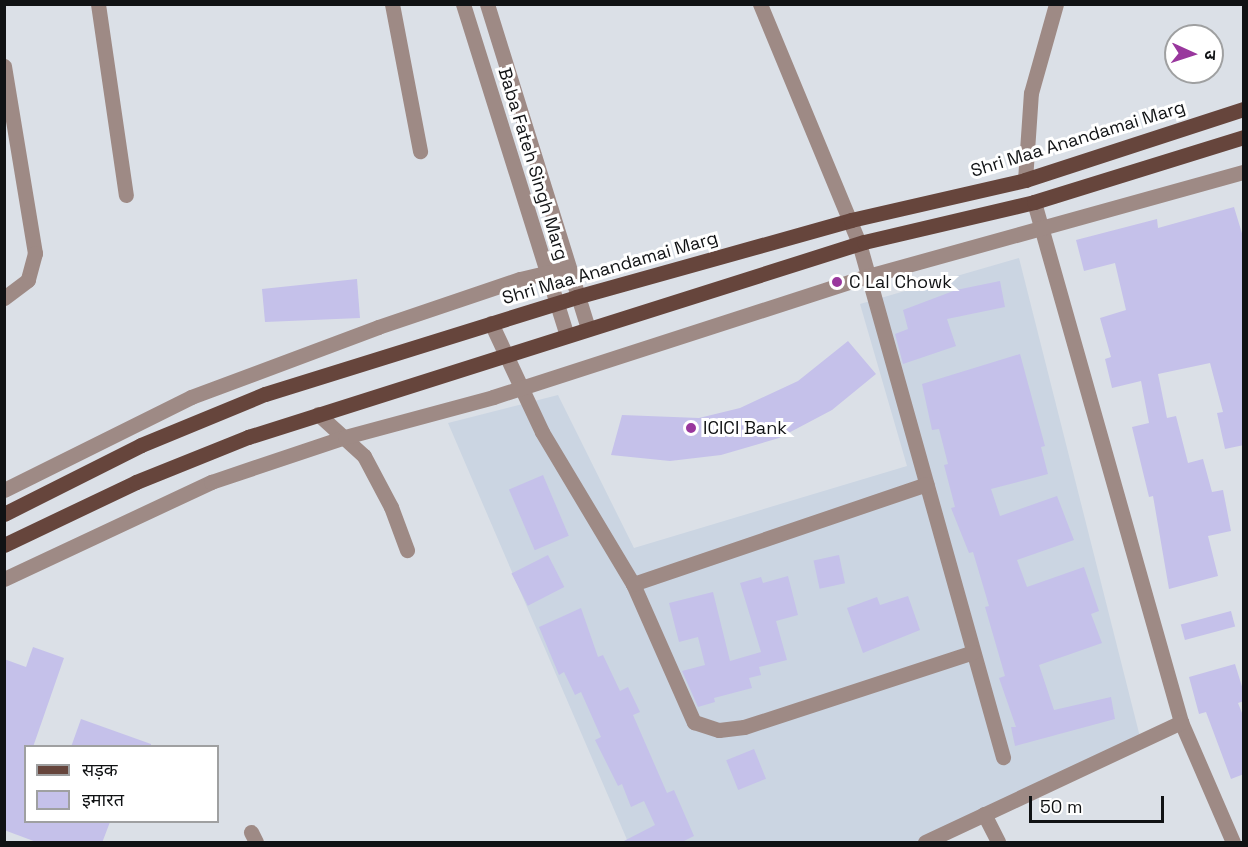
<!DOCTYPE html>
<html>
<head>
<meta charset="utf-8">
<style>
	body { margin:0 }
	#map { position:relative; width:1248px; height:847px; overflow:hidden; background:#dbe0e7; font-family:"Space Grotesk","Noto Sans Devanagari",sans-serif }
	div>[style] { position:absolute }
	[style*='--x'] { left:calc(var(--x)*1px); top:calc(var(--y)*1px); width:calc(var(--w)*1px); rotate:calc(var(--a)*1deg) }
	.built>* { inset:0; background:#cbd5e2 }
	.building>* { inset:0; background:#c5c1ea; transform-origin:0 0 }
	.minor>* { height:15px; margin:-7.5px; padding:0 7.5px; transform-origin:7.5px; border-radius:7.5px; background:#9e8a85 }
	.major>* { height:15px; margin:-7.5px; padding:0 7.5px; transform-origin:7.5px; border-radius:7.5px; background:#66453c }
	.dots>* { width:16px; height:16px; translate:-50% -50%; box-sizing:border-box; border:3px solid #fff; border-radius:50% }
	span { translate:-50% -50%; white-space:nowrap; text-align:center; line-height:1.15; -webkit-text-stroke:6px #fff; paint-order:stroke }
	.street-label { font-size:18px; color:#101214 }
	.poi-label { font-size:18px; color:#101214 }
	.left { translate:0 -50%; text-align:left }
	.frame { position:absolute; inset:0; border:6px solid #101214; pointer-events:none }
	.legend { position:absolute; left:24px; top:745px; width:195px; height:78px; box-sizing:border-box; background:#fff; border:2px solid #9fa0a1; margin:0; padding:8px 10px; list-style:none; font-size:18px; color:#101214 }
	.legend li { display:flex; align-items:center; gap:12px; height:30px }
	.legend b { width:30px; border:2px solid #9fa0a1 }
	.north { position:absolute; left:1164px; top:24px; width:60px; height:60px; box-sizing:border-box; background:#fff; border:2px solid #9fa0a1; border-radius:50%; rotate:93deg; font-size:16px; font-weight:700; line-height:24px; text-align:center; color:#101214 }
	.north::after { content:''; display:block; margin:auto; width:21px; height:27px; background:#99379d; clip-path:polygon(50% 0,100% 100%,50% 72%,0 100%) }
	.scale { position:absolute; left:1029px; top:796px; width:135px; height:27px; box-sizing:border-box; border:3px solid #101214; border-top:0; padding-left:8px; font-size:18px; line-height:21px; white-space:nowrap; color:#101214; -webkit-text-stroke:4px #fff; paint-order:stroke }
</style>
</head>
<body>
<div id="map">
	<div class="built">
		<div style="clip-path:polygon(1019px 258px,1140px 737px,918px 842px,628px 842px,448px 423px,558px 395px,634px 548px,907px 466px,860px 304px)"></div>
	</div>
	<div class="building">
		<div style="clip-path:polygon(1234px 207px,1244px 240px,1244px 445px,1225px 449px,1217px 413px,1223px 412px,1210px 363px,1158px 374px,1167px 418px,1176px 416px,1188px 463px,1203px 459px,1212px 492px,1223px 490px,1231px 531px,1208px 536px,1218px 576px,1169px 589px,1153px 496px,1149px 497px,1132px 427px,1149px 423px,1141px 381px,1112px 388px,1105px 359px,1111px 357px,1100px 318px,1126px 310px,1115px 263px,1084px 271px,1076px 240px,1157px 219px,1158px 228px)"></div>
		<div style="clip-path:polygon(357px 279px,360px 318px,265px 322px,262px 289px)"></div>
		<div style="clip-path:polygon(1000px 281px,1005px 307px,947px 319px,956px 346px,903px 364px,895px 334px,908px 329px,903px 310px,956px 290px)"></div>
		<div style="clip-path:polygon(848px 341px,876px 374px,832px 410px,779px 438px,721px 455px,670px 461px,611px 455px,622px 415px,699px 418px,740px 408px,798px 381px)"></div>
		<div style="clip-path:polygon(1020px 354px,1045px 446px,1041px 447px,1048px 474px,991px 489px,1000px 516px,1057px 496px,1074px 540px,1017px 560px,1027px 587px,1084px 567px,1099px 611px,1091px 614px,1102px 643px,1039px 665px,1054px 710px,1111px 697px,1115px 719px,1015px 746px,1011px 727px,1016px 727px,999px 678px,1005px 676px,985px 607px,989px 606px,973px 552px,969px 553px,951px 508px,955px 507px,944px 465px,948px 464px,939px 429px,932px 430px,922px 384px)"></div>
		<div style="left:543px;top:475px;width:66px;height:37px;rotate:67deg"></div>
		<div style="left:548px;top:555px;width:36px;height:41px;rotate:63deg"></div>
		<div style="left:839px;top:555px;width:29px;height:26px;rotate:78deg"></div>
		<div style="clip-path:polygon(788px 576px,798px 615px,776px 621px,787px 660px,759px 667px,761px 675px,749px 678px,752px 688px,714px 698px,715px 702px,698px 707px,682px 671px,705px 665px,698px 637px,679px 642px,669px 603px,713px 592px,730px 661px,761px 652px,740px 583px,761px 577px,763px 583px)"></div>
		<div style="clip-path:polygon(908px 596px,920px 630px,863px 653px,847px 608px,877px 597px,880px 605px)"></div>
		<div style="clip-path:polygon(581px 608px,598px 657px,603px 655px,620px 691px,628px 687px,640px 712px,633px 715px,667px 793px,674px 790px,694px 836px,680px 843px,620px 843px,655px 825px,644px 801px,631px 807px,622px 784px,618px 786px,595px 740px,601px 737px,581px 692px,575px 695px,564px 672px,559px 675px,539px 627px)"></div>
		<div style="left:1231px;top:611px;width:16px;height:52px;rotate:75deg"></div>
		<div style="clip-path:polygon(33px 647px,64px 658px,33px 747px,26px 747px,26px 822px,110px 822px,102px 843px,39px 843px,4px 830px,4px 659px,26px 667px)"></div>
		<div style="clip-path:polygon(1235px 664px,1244px 693px,1244px 701px,1238px 703px,1244px 718px,1244px 774px,1231px 779px,1206px 712px,1199px 714px,1189px 677px)"></div>
		<div style="clip-path:polygon(81px 719px,151px 744px,151px 747px,71px 747px)"></div>
		<div style="left:754px;top:749px;width:32px;height:30px;rotate:68deg"></div>
	</div>
	<div class="minor">
		<div style="--x:98;--y:4;--w:193;--a:81.7"></div>
		<div style="--x:392;--y:4;--w:150;--a:79.2"></div>
		<div style="--x:463;--y:4;--w:347;--a:72.6"></div>
		<div style="--x:487;--y:4;--w:339;--a:72.7"></div>
		<div style="--x:760;--y:4;--w:259;--a:67.5"></div>
		<div style="--x:859;--y:243;--w:534;--a:74.35"></div>
		<div style="--x:4;--y:66;--w:190;--a:80.6"></div>
		<div style="--x:35;--y:253;--w:28;--a:105"></div>
		<div style="--x:28;--y:280;--w:30;--a:143"></div>
		<div style="--x:1025;--y:180;--w:87;--a:-86.1"></div>
		<div style="--x:1031;--y:93;--w:92;--a:-74.3"></div>
		<div style="--x:1034;--y:202;--w:540;--a:74.21"></div>
		<div style="--x:1181;--y:722;--w:131;--a:66.6"></div>
		<div style="--x:491;--y:323;--w:120;--a:64.9"></div>
		<div style="--x:542;--y:432;--w:177;--a:59.1"></div>
		<div style="--x:633;--y:584;--w:151;--a:66.2"></div>
		<div style="--x:694;--y:722;--w:26;--a:18"></div>
		<div style="--x:719;--y:730;--w:25;--a:-7"></div>
		<div style="--x:744;--y:727;--w:241;--a:-18.1"></div>
		<div style="--x:318;--y:414;--w:62;--a:42.4"></div>
		<div style="--x:364;--y:456;--w:58;--a:62.1"></div>
		<div style="--x:391;--y:507;--w:46;--a:69.6"></div>
		<div style="--x:4;--y:490;--w:209;--a:-26.4"></div>
		<div style="--x:191;--y:397;--w:200;--a:-20.5"></div>
		<div style="--x:378;--y:327;--w:150;--a:-18.7"></div>
		<div style="--x:520;--y:279;--w:48;--a:-13.2"></div>
		<div style="--x:4;--y:579;--w:229;--a:-25.1"></div>
		<div style="--x:211;--y:482;--w:141;--a:-18.6"></div>
		<div style="--x:345;--y:437;--w:153;--a:-15.1"></div>
		<div style="--x:493;--y:397;--w:394;--a:-17.9"></div>
		<div style="--x:868;--y:276;--w:390;--a:-15.5"></div>
		<div style="--x:633;--y:584;--w:310;--a:-18.8"></div>
		<div style="--x:984;--y:814;--w:31;--a:63"></div>
		<div style="--x:251;--y:832;--w:11;--a:63"></div>
		<div style="--x:925;--y:842;--w:283;--a:-25.1"></div>
	</div>
	<div class="major">
		<div style="--x:4;--y:514;--w:153;--a:-26.7"></div>
		<div style="--x:141;--y:445;--w:134;--a:-22.4"></div>
		<div style="--x:265;--y:394;--w:326;--a:-17.3"></div>
		<div style="--x:576;--y:297;--w:286;--a:-15.6"></div>
		<div style="--x:851;--y:220;--w:179;--a:-12.9"></div>
		<div style="--x:1025;--y:180;--w:230;--a:-18"></div>
		<div style="--x:4;--y:545;--w:146;--a:-25.5"></div>
		<div style="--x:136;--y:482;--w:121;--a:-21.9"></div>
		<div style="--x:248;--y:437;--w:646;--a:-17.57"></div>
		<div style="--x:864;--y:242;--w:175;--a:-13.2"></div>
		<div style="--x:1034;--y:202;--w:220;--a:-17.2"></div>
	</div>
	<div class="dots">
		<div style="left:837px;top:282px;background:#99379d"></div>
		<div style="left:691px;top:428px;background:#99379d"></div>
	</div>
	<div class="street-label">
		<span style="left:1078px;top:139px;rotate:-17deg">Shri Maa Anandamai Marg</span>
		<span style="left:533px;top:164px;rotate:73deg">Baba Fateh Singh Marg</span>
		<span style="left:610px;top:268px;rotate:-16deg">Shri Maa Anandamai Marg</span>
	</div>
	<div class="poi-label">
		<span class="left" style="left:849px;top:282px">C Lal Chowk</span>
		<span class="left" style="left:703px;top:428px">ICICI Bank</span>
	</div>
	<div class="frame"></div>
	<ul class="legend">
	<li><b style="height:8px;background:#66453c"></b>सड़क</li>
	<li><b style="height:16px;background:#c5c1ea"></b>इमारत</li>
	</ul>
	<div class="north">उ</div>
	<div class="scale">50 m</div>
</div>
</body>
</html>
